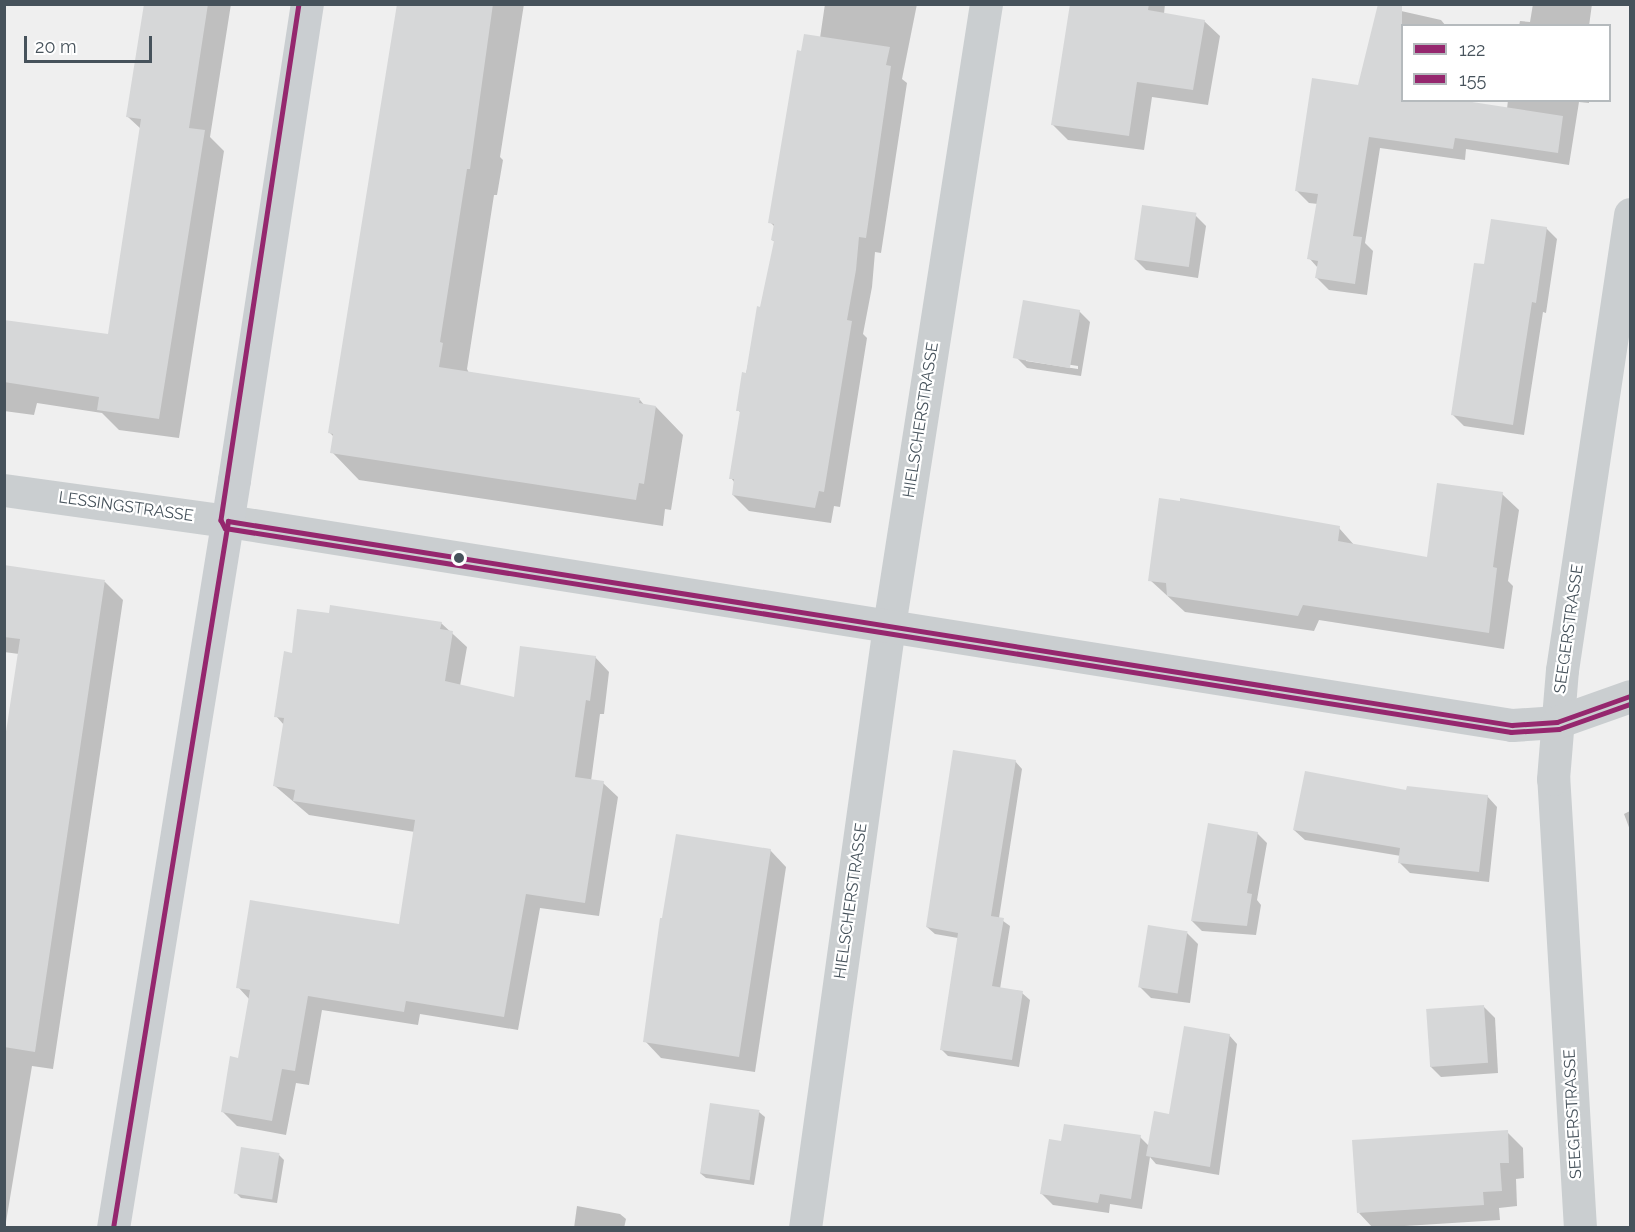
<!DOCTYPE html>
<html>
<head>
<meta charset="utf-8">
<style>
	body { margin:0 }
	#map { position:relative; width:1635px; height:1232px; overflow:hidden; background:#efefef; font-family:Raleway,sans-serif }
	div>[style] { position:absolute }
	[style*='--x'] { left:calc(var(--x)*1px); top:calc(var(--y)*1px); width:calc(var(--w)*1px); rotate:calc(var(--a)*1deg) }
	.shadow>* { inset:0; background:#0003 }
	.building>* { inset:0; background:#d6d7d8; transform-origin:0 0 }
	.minor>* { height:33px; margin:-16.5px; padding:0 16.5px; transform-origin:16.5px; border-radius:16.5px; background:#caced0 }
	.tertiary>* { height:33px; margin:-16.5px; padding:0 16.5px; transform-origin:16.5px; border-radius:16.5px; background:#caced0 }
	.secondary>* { height:33px; margin:-16.5px; padding:0 16.5px; transform-origin:16.5px; border-radius:16.5px; background:#caced1 }
	.bus-1>* { height:4.5px; margin:-2.25px; padding:0 2.25px; transform-origin:2.25px; border-radius:2.25px; background:#95276e }
	.bus-2>* { height:4.5px; margin:-2.25px; padding:0 2.25px; transform-origin:2.25px; border-radius:2.25px; background:#95276e }
	.dots>* { width:16px; height:16px; translate:-50% -50%; box-sizing:border-box; border:3px solid #fff; border-radius:50% }
	span { translate:-50% -50%; white-space:nowrap; text-align:center; line-height:1.15; -webkit-text-stroke:4.5px #fff; paint-order:stroke }
	.street-label { font-size:16px; color:#46525b }
	.frame { position:absolute; inset:0; border:6px solid #46525b; pointer-events:none }
	.legend { position:absolute; left:1401px; top:24px; width:210px; height:78px; box-sizing:border-box; background:#fff; border:2px solid #b5babd; margin:0; padding:8px 10px; list-style:none; font-size:18px; color:#46525b }
	.legend li { display:flex; align-items:center; gap:12px; height:30px }
	.legend b { width:30px; border:2px solid #b5babd }
	.scale { position:absolute; left:24px; top:36px; width:128px; height:27px; box-sizing:border-box; border:3px solid #46525b; border-top:0; padding-left:8px; font-size:18px; line-height:21px; white-space:nowrap; color:#46525b; -webkit-text-stroke:4px #fff; paint-order:stroke }
</style>
</head>
<body>
<div id="map">
	<div class="shadow">
		<div style="clip-path:polygon(145px 4px,231px 4px,210px 137px,224px 151px,179px 438px,119px 430px,102px 413px,37px 403px,34px 415px,4px 411px,4px 322px,110px 336px,141px 129px,128px 117px)"></div>
		<div style="clip-path:polygon(399px 4px,524px 4px,500px 157px,503px 160px,497px 195px,494px 195px,467px 369px,469px 373px,640px 400px,645px 406px,656px 407px,683px 435px,671px 510px,665px 509px,663px 526px,359px 480px,332px 452px,334px 437px,330px 433px)"></div>
		<div style="clip-path:polygon(825px 4px,917px 4px,902px 79px,907px 83px,881px 253px,875px 252px,872px 287px,863px 334px,867px 338px,840px 507px,834px 506px,831px 523px,749px 511px,733px 495px,735px 483px,731px 478px,741px 413px,738px 410px,775px 242px,772px 240px,775px 227px,770px 222px,803px 53px,820px 38px)"></div>
		<div style="clip-path:polygon(1071px 4px,1165px 4px,1164px 14px,1204px 21px,1220px 36px,1208px 105px,1152px 97px,1144px 150px,1068px 140px,1053px 125px)"></div>
		<div style="clip-path:polygon(1533px 4px,1592px 4px,1589px 26px,1519px 26px,1520px 21px,1530px 22px)"></div>
		<div style="clip-path:polygon(1379px 6px,1441px 20px,1446px 26px,1402px 26px,1402px 100px,1507px 109px,1508px 100px,1589px 100px,1589px 103px,1579px 102px,1569px 165px,1466px 149px,1465px 160px,1380px 148px,1365px 243px,1373px 251px,1367px 295px,1329px 290px,1317px 278px,1318px 268px,1309px 258px,1318px 204px,1309px 203px,1297px 191px,1359px 87px)"></div>
		<div style="clip-path:polygon(1195px 215px,1206px 226px,1198px 278px,1146px 270px,1135px 259px)"></div>
		<div style="clip-path:polygon(1546px 228px,1557px 239px,1546px 313px,1543px 312px,1524px 435px,1464px 426px,1453px 415px,1486px 266px)"></div>
		<div style="clip-path:polygon(evenodd,1079px 311px,1090px 322px,1081px 376px,1027px 368px,1016px 357px,1079px 311px,1026px 358px,1078px 366px,1078px 369px,1026px 361px,1026px 358px)"></div>
		<div style="clip-path:polygon(1502px 494px,1519px 510px,1508px 581px,1513px 586px,1504px 649px,1319px 620px,1314px 631px,1185px 612px,1150px 580px,1339px 528px,1355px 546px,1428px 558px)"></div>
		<div style="clip-path:polygon(4px 566px,105px 582px,123px 600px,53px 1069px,32px 1066px,5px 1228px,4px 756px,19px 654px,4px 652px)"></div>
		<div style="clip-path:polygon(441px 623px,467px 647px,460px 686px,515px 699px,595px 657px,609px 672px,604px 714px,600px 714px,591px 781px,603px 783px,618px 797px,599px 916px,540px 908px,518px 1030px,420px 1014px,418px 1025px,322px 1010px,309px 1085px,296px 1083px,286px 1135px,237px 1126px,223px 1112px,240px 1060px,250px 1000px,238px 987px,400px 926px,415px 832px,309px 815px,275px 786px,284px 725px,276px 716px,294px 654px)"></div>
		<div style="clip-path:polygon(1015px 761px,1022px 769px,999px 918px,1010px 926px,1000px 989px,1022px 993px,1030px 1000px,1019px 1067px,948px 1056px,941px 1049px,958px 938px,935px 934px,927px 927px)"></div>
		<div style="clip-path:polygon(1408px 792px,1487px 796px,1497px 807px,1489px 882px,1410px 873px,1400px 863px,1401px 856px,1305px 840px,1294px 830px)"></div>
		<div style="clip-path:polygon(1630px 811px,1630px 830px,1624px 814px)"></div>
		<div style="clip-path:polygon(1257px 833px,1267px 843px,1257px 900px,1261px 905px,1256px 935px,1202px 931px,1192px 921px)"></div>
		<div style="clip-path:polygon(770px 850px,786px 867px,755px 1072px,661px 1058px,645px 1041px,664px 919px)"></div>
		<div style="clip-path:polygon(1187px 933px,1198px 944px,1190px 1003px,1151px 998px,1140px 987px)"></div>
		<div style="clip-path:polygon(1484px 1007px,1495px 1018px,1498px 1073px,1441px 1077px,1430px 1066px)"></div>
		<div style="clip-path:polygon(1229px 1035px,1237px 1044px,1219px 1175px,1156px 1164px,1150px 1157px,1142px 1209px,1110px 1204px,1109px 1213px,1053px 1205px,1042px 1194px,1062px 1143px,1140px 1137px,1149px 1146px)"></div>
		<div style="clip-path:polygon(759px 1112px,765px 1117px,754px 1185px,706px 1178px,700px 1173px)"></div>
		<div style="clip-path:polygon(1507px 1132px,1523px 1148px,1524px 1178px,1516px 1179px,1517px 1206px,1499px 1208px,1500px 1220px,1373px 1228px,1359px 1213px)"></div>
		<div style="clip-path:polygon(279px 1155px,284px 1160px,277px 1203px,241px 1198px,236px 1193px)"></div>
		<div style="clip-path:polygon(577px 1206px,620px 1214px,626px 1219px,624px 1228px,574px 1228px)"></div>
	</div>
	<div class="building">
		<div style="clip-path:polygon(144px 4px,208px 4px,189px 128px,205px 130px,159px 419px,97px 410px,99px 397px,4px 382px,4px 320px,108px 334px,141px 119px,126px 117px)"></div>
		<div style="clip-path:polygon(397px 4px,493px 4px,470px 169px,467px 169px,440px 342px,443px 343px,439px 367px,640px 398px,639px 403px,656px 406px,644px 484px,639px 483px,636px 500px,330px 453px,333px 434px,328px 433px)"></div>
		<div style="clip-path:polygon(1070px 4px,1149px 4px,1148px 10px,1205px 20px,1193px 90px,1137px 82px,1129px 136px,1051px 125px)"></div>
		<div style="clip-path:polygon(1378px 4px,1402px 4px,1402px 100px,1459px 100px,1563px 116px,1558px 153px,1455px 138px,1453px 149px,1369px 137px,1353px 236px,1362px 237px,1355px 284px,1315px 278px,1318px 261px,1307px 259px,1318px 194px,1295px 191px,1312px 78px,1358px 85px)"></div>
		<div style="clip-path:polygon(804px 34px,890px 47px,886px 65px,891px 66px,866px 238px,859px 237px,856px 270px,847px 320px,852px 321px,824px 492px,819px 491px,815px 508px,732px 495px,734px 479px,729px 479px,740px 411px,736px 411px,742px 372px,746px 373px,757px 306px,760px 307px,774px 241px,771px 240px,774px 224px,768px 223px,797px 50px,801px 51px)"></div>
		<div style="left:1142px;top:205px;width:55px;height:55px;rotate:8deg"></div>
		<div style="clip-path:polygon(1491px 219px,1547px 227px,1536px 303px,1532px 302px,1513px 425px,1451px 415px,1474px 263px,1484px 264px)"></div>
		<div style="left:1023px;top:300px;width:58px;height:59px;rotate:10deg"></div>
		<div style="clip-path:polygon(1437px 483px,1503px 492px,1493px 567px,1497px 568px,1489px 633px,1303px 605px,1298px 616px,1167px 596px,1166px 583px,1148px 581px,1159px 498px,1180px 501px,1180px 498px,1340px 526px,1338px 541px,1427px 557px)"></div>
		<div style="clip-path:polygon(4px 565px,105px 580px,35px 1052px,4px 1047px,4px 745px,20px 639px,4px 637px)"></div>
		<div style="clip-path:polygon(330px 605px,442px 622px,440px 629px,453px 631px,445px 681px,514px 697px,520px 646px,596px 656px,590px 701px,586px 700px,575px 777px,604px 781px,585px 903px,526px 894px,504px 1017px,406px 1001px,404px 1012px,308px 996px,295px 1071px,282px 1069px,272px 1121px,221px 1112px,230px 1056px,238px 1058px,250px 990px,236px 988px,250px 900px,399px 924px,415px 820px,293px 801px,295px 790px,273px 786px,284px 718px,274px 717px,284px 651px,292px 653px,297px 609px,329px 613px)"></div>
		<div style="clip-path:polygon(953px 750px,1016px 760px,991px 916px,1004px 918px,992px 986px,1023px 991px,1012px 1060px,940px 1050px,958px 933px,926px 927px)"></div>
		<div style="clip-path:polygon(1305px 771px,1406px 790px,1407px 786px,1488px 795px,1479px 872px,1398px 863px,1400px 848px,1293px 830px)"></div>
		<div style="clip-path:polygon(1208px 823px,1258px 832px,1247px 893px,1252px 894px,1247px 926px,1191px 921px)"></div>
		<div style="clip-path:polygon(676px 834px,771px 849px,739px 1057px,643px 1042px,660px 918px,662px 918px)"></div>
		<div style="left:1148px;top:925px;width:40px;height:63px;rotate:9deg"></div>
		<div style="left:1484px;top:1005px;width:58px;height:58px;rotate:86deg"></div>
		<div style="clip-path:polygon(1184px 1026px,1230px 1034px,1210px 1167px,1146px 1156px,1154px 1111px,1169px 1114px)"></div>
		<div style="left:710px;top:1103px;width:50px;height:71px;rotate:8deg"></div>
		<div style="clip-path:polygon(1064px 1124px,1141px 1135px,1131px 1199px,1100px 1194px,1098px 1203px,1040px 1194px,1049px 1139px,1061px 1141px)"></div>
		<div style="clip-path:polygon(1508px 1130px,1509px 1163px,1500px 1163px,1502px 1191px,1483px 1192px,1484px 1205px,1357px 1213px,1352px 1140px)"></div>
		<div style="left:241px;top:1147px;width:39px;height:47px;rotate:9deg"></div>
	</div>
	<div class="minor">
		<div style="--x:4;--y:490;--w:226;--a:7.9"></div>
		<div style="--x:805;--y:1228;--w:608;--a:-82.06"></div>
		<div style="--x:889;--y:626;--w:630;--a:-81.14"></div>
		<div style="--x:1580;--y:1228;--w:450;--a:-93.4"></div>
		<div style="--x:1553;--y:779;--w:109;--a:-85.3"></div>
		<div style="--x:1562;--y:670;--w:461;--a:-81.5"></div>
	</div>
	<div class="tertiary">
		<div style="--x:228;--y:521;--w:1300;--a:9.03"></div>
		<div style="--x:1512;--y:725;--w:45;--a:-3.8"></div>
		<div style="--x:1557;--y:722;--w:77;--a:-19.6"></div>
	</div>
	<div class="secondary">
		<div style="--x:113;--y:1228;--w:758;--a:-80.81"></div>
		<div style="--x:234;--y:480;--w:482;--a:-81.3"></div>
	</div>
	<div class="bus-1">
		<div style="--x:228;--y:521;--w:1300;--a:9.03"></div>
		<div style="--x:1512;--y:725;--w:45;--a:-3.8"></div>
		<div style="--x:1557;--y:722;--w:77;--a:-19.6"></div>
		<div style="--x:113;--y:1228;--w:716;--a:-80.76"></div>
	</div>
	<div class="bus-2">
		<div style="--x:299;--y:4;--w:522;--a:98.6"></div>
		<div style="--x:221;--y:520;--w:9;--a:63"></div>
		<div style="--x:225;--y:528;--w:1302;--a:9.01"></div>
		<div style="--x:1511;--y:732;--w:48;--a:-3.6"></div>
		<div style="--x:1559;--y:729;--w:75;--a:-19.4"></div>
	</div>
	<div class="dots">
		<div style="left:459px;top:558px;background:#46525b"></div>
	</div>
	<div class="street-label">
		<span style="left:921px;top:420px;rotate:-81deg">HIELSCHERSTRASSE</span>
		<span style="left:126px;top:507px;rotate:8deg">LESSINGSTRASSE</span>
		<span style="left:1569px;top:629px;rotate:-82deg">SEEGERSTRASSE</span>
		<span style="left:851px;top:901px;rotate:-82deg">HIELSCHERSTRASSE</span>
		<span style="left:1573px;top:1114px;rotate:-93deg">SEEGERSTRASSE</span>
	</div>
	<div class="frame"></div>
	<ul class="legend">
	<li><b style="height:8px;background:#95276e"></b>122</li>
	<li><b style="height:8px;background:#95276e"></b>155</li>
	</ul>
	<div class="scale">20 m</div>
</div>
</body>
</html>
